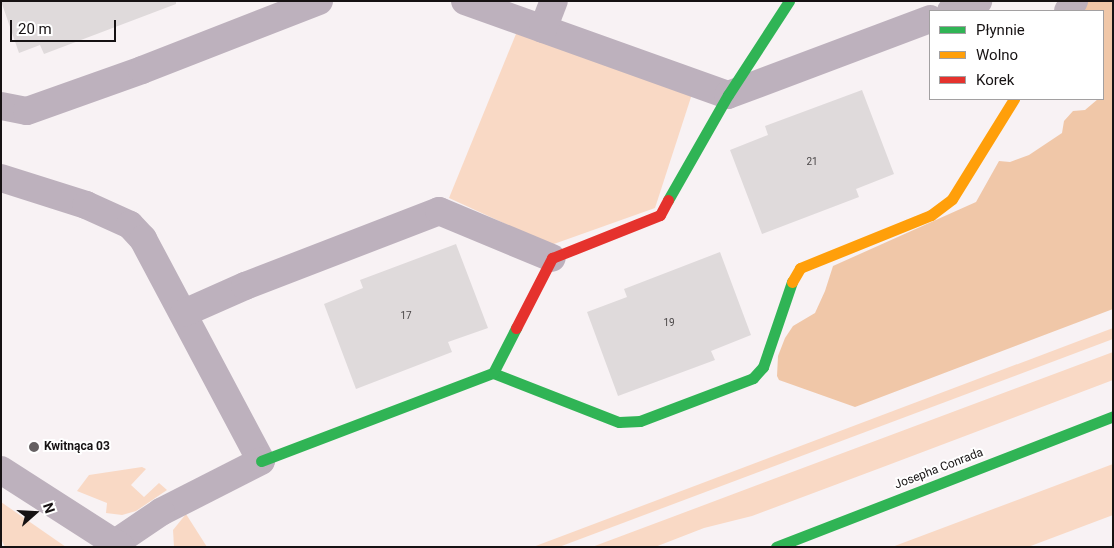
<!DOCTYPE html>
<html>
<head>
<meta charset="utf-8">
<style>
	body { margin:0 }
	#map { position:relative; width:1114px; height:548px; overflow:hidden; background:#f8f2f4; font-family:Roboto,sans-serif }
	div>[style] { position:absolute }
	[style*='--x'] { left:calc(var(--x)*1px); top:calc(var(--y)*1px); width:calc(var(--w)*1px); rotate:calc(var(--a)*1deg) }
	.green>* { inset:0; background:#f9d9c5 }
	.forest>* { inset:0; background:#f0c7a8 }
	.building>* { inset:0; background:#dfdadb }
	.street>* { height:28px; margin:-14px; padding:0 14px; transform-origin:14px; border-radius:14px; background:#bdb1bd }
	.fast>* { height:11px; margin:-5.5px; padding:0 5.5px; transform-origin:5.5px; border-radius:5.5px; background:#30b455 }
	.slow>* { height:11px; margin:-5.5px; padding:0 5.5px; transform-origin:5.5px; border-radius:5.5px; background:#ff9f0a }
	.jam>* { height:11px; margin:-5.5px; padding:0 5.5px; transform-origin:5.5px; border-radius:5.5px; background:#e5322d }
	.dots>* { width:14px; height:14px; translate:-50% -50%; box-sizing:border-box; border:2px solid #fff; border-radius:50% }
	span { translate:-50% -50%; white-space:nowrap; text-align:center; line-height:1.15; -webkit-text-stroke:4px #fff; paint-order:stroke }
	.number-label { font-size:10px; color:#494546 }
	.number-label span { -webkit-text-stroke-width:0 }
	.poi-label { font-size:12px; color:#161213; font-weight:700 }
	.left { translate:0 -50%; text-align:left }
	.street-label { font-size:12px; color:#161213 }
	.frame { position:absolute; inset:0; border:2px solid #161213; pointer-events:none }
	.legend { position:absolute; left:929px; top:10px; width:175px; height:90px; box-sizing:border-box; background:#fff; border:1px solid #a2a0a1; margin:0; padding:6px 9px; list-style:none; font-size:15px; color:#161213 }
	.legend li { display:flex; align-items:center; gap:10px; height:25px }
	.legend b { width:25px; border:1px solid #a2a0a1 }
	.north { position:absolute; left:10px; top:488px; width:50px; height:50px; -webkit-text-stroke:4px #fff; paint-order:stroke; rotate:71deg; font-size:14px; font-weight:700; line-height:20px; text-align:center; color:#161213 }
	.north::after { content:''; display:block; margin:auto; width:18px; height:22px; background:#161213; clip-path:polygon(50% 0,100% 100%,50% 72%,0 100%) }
	.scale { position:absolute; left:10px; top:20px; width:106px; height:22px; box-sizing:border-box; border:2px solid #161213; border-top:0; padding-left:6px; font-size:15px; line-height:18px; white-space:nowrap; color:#161213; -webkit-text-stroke:4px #fff; paint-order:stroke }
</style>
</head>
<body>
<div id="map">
	<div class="green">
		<div style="clip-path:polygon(518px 29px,692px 94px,655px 208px,551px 245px,449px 198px)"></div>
		<div style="clip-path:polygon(1113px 328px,1113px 339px,559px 547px,533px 547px)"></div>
		<div style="clip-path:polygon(1113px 352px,1113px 380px,883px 467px,752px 516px,704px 528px,655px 547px,592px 547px)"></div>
		<div style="clip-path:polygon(1113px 464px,1113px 515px,1028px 547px,892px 547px)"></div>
		<div style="clip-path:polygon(142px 467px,146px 469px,131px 485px,144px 497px,159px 483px,167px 490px,136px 511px,122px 515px,106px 513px,107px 503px,77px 491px,89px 475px)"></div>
		<div style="clip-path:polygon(1px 502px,66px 547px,5px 547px,1px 539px)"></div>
		<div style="clip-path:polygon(186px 514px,207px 547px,174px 547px,173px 530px)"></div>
	</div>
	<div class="forest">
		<div style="clip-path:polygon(1086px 1px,1113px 1px,1113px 309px,855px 407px,779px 380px,777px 376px,778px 356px,785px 338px,793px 326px,815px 313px,825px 291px,833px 266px,976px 202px,999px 161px,1010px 162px,1029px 155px,1062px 133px,1064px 121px,1073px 111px,1085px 110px,1098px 99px,1103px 99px,1103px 11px,1079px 11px)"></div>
	</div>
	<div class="building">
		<div style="clip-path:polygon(1px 1px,176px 1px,176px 4px,44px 54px,40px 45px,19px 53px)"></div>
		<div style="clip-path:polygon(862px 90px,894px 174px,856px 189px,859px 197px,762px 234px,730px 150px,768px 135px,765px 126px)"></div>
		<div style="clip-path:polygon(456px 244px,488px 328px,448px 342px,452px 352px,356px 389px,324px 304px,363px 288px,360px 280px)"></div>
		<div style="clip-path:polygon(720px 252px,751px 335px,711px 351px,715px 360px,618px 396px,587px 312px,627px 297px,624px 289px)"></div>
	</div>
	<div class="street">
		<div style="--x:465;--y:1;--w:279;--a:19.7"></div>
		<div style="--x:728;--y:95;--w:216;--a:-20.6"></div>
		<div style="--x:951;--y:11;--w:29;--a:-20"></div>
		<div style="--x:1068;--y:11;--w:12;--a:-59"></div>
		<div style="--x:543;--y:29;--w:30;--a:-69"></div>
		<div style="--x:1;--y:106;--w:26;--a:11"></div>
		<div style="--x:27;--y:111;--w:122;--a:-19.6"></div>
		<div style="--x:142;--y:70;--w:190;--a:-21.3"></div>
		<div style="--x:1;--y:178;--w:89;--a:17.6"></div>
		<div style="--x:86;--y:205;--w:48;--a:24.4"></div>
		<div style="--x:130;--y:225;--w:19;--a:47"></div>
		<div style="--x:143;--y:239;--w:251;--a:62"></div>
		<div style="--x:261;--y:461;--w:112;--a:153"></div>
		<div style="--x:161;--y:512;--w:55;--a:146"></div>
		<div style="--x:184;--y:313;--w:67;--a:-23.9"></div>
		<div style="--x:245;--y:286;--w:208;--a:-21.1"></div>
		<div style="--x:439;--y:211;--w:122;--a:22.6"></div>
		<div style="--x:1;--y:470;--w:143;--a:32.7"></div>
	</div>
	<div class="fast">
		<div style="--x:668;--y:200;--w:121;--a:-60.3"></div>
		<div style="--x:728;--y:95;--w:112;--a:-57"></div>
		<div style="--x:493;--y:373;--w:135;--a:21.3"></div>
		<div style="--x:619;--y:422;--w:21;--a:-3"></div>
		<div style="--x:640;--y:421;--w:121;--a:-20.8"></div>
		<div style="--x:753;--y:378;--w:15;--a:-48"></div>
		<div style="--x:763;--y:367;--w:90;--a:-71.2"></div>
		<div style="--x:261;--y:461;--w:248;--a:-20.8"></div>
		<div style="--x:493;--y:373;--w:51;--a:-62.9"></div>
		<div style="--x:776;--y:547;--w:362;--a:-21.2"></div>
	</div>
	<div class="slow">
		<div style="--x:792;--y:282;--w:16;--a:-60"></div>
		<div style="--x:800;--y:268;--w:141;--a:-22"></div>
		<div style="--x:931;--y:215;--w:26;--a:-37"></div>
		<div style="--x:952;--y:199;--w:118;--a:-58.2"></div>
	</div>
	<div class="jam">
		<div style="--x:516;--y:328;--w:79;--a:-62.8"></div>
		<div style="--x:552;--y:258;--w:116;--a:-21.7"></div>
		<div style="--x:660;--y:215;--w:17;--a:-62"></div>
	</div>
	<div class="dots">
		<div style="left:34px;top:447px;background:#656062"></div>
	</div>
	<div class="number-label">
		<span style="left:812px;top:162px">21</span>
		<span style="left:406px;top:316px">17</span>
		<span style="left:669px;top:323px">19</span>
	</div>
	<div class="poi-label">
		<span class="left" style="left:44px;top:447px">Kwitnąca 03</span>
	</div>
	<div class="street-label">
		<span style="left:939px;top:469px;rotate:-21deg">Josepha Conrada</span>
	</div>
	<div class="frame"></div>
	<ul class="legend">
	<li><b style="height:6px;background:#30b455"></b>Płynnie</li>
	<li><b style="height:6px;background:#ff9f0a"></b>Wolno</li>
	<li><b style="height:6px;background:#e5322d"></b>Korek</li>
	</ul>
	<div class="north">N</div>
	<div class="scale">20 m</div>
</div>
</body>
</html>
